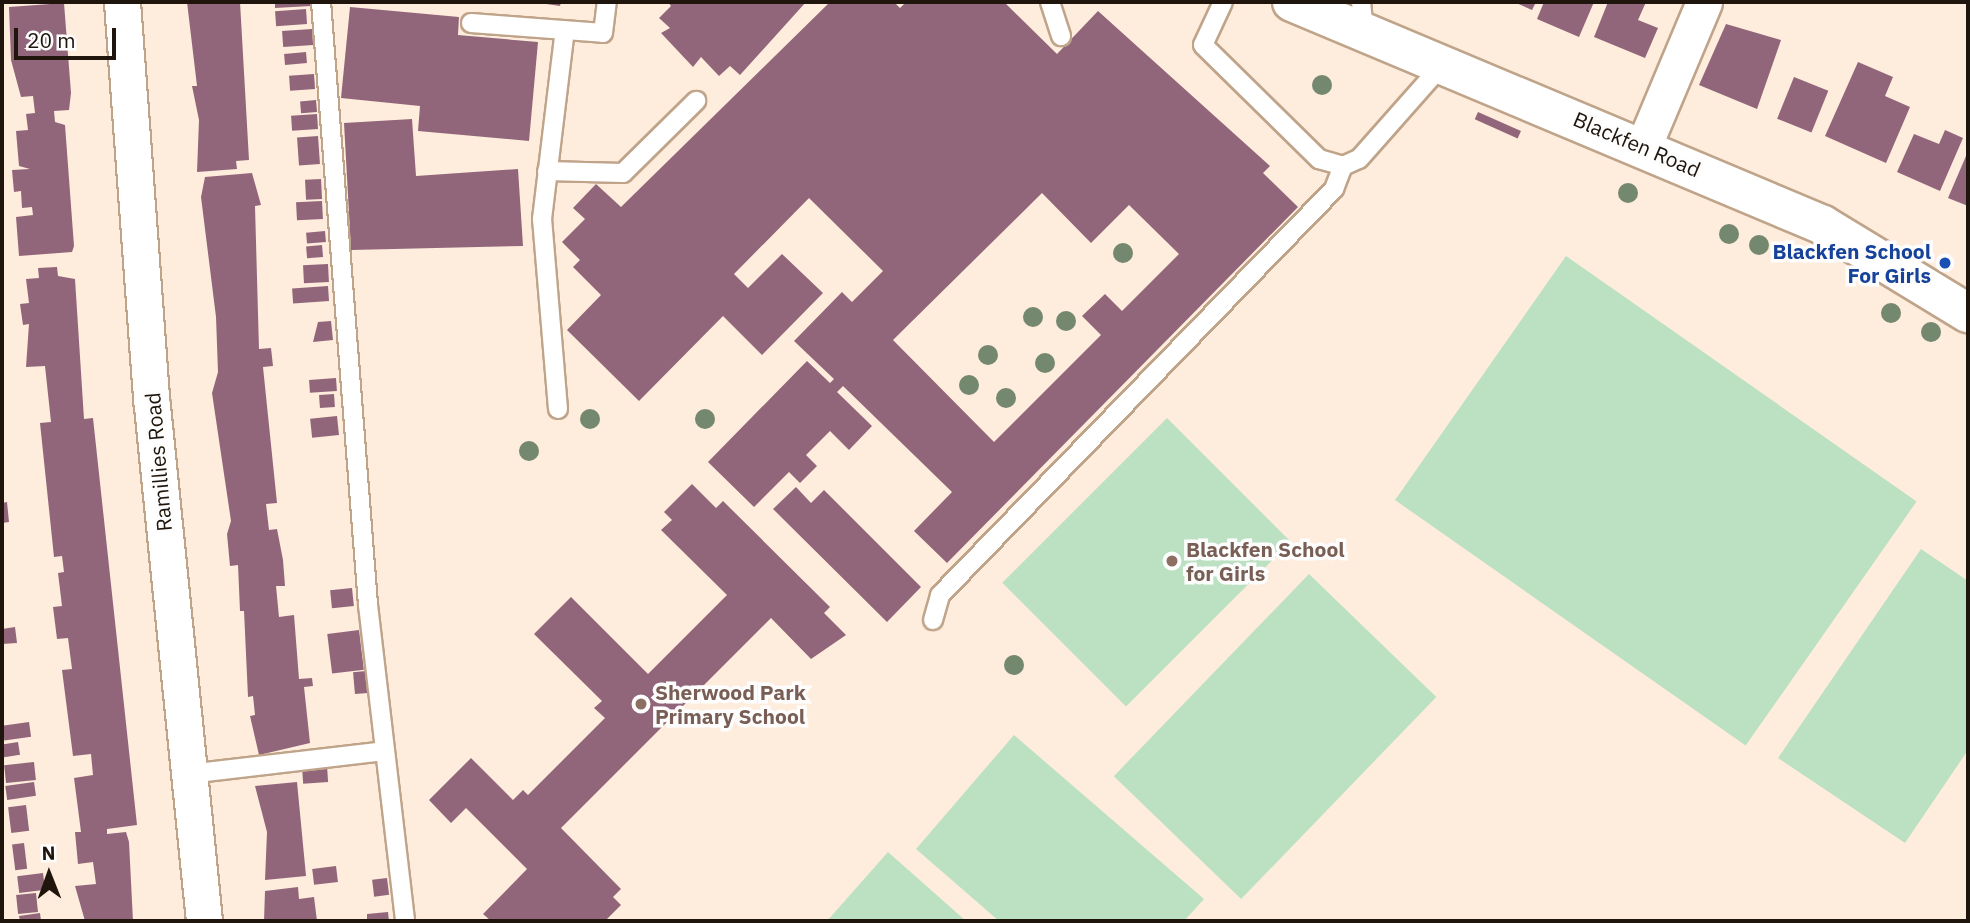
<!DOCTYPE html>
<html>
<head>
<meta charset="utf-8">
<style>
	body { margin:0 }
	#map { position:relative; width:1970px; height:923px; overflow:hidden; background:#feecdc; font-family:"IBM Plex Sans",sans-serif }
	div>[style] { position:absolute }
	[style*='--x'] { left:calc(var(--x)*1px); top:calc(var(--y)*1px); width:calc(var(--w)*1px); rotate:calc(var(--a)*1deg) }
	.green>* { inset:0; background:#bce1c2; transform-origin:0 0 }
	.building>* { inset:0; background:#92667a; transform-origin:0 0 }
	.roads { filter:drop-shadow(2px 0 #bfa48a) drop-shadow(-2px 0 #bfa48a) drop-shadow(0 2px #bfa48a) drop-shadow(0 -2px #bfa48a) }
	.lane>* { height:18px; margin:-9px; padding:0 9px; transform-origin:9px; border-radius:9px; background:#fff }
	.street>* { height:35px; margin:-17.5px; padding:0 17.5px; transform-origin:17.5px; border-radius:17.5px; background:#fff }
	.primary>* { height:38px; margin:-19px; padding:0 19px; transform-origin:19px; border-radius:19px; background:#fff }
	.trees>* { width:20px; height:20px; margin:-10px; border-radius:50%; background:#74876f }
	.dots>* { width:19px; height:19px; translate:-50% -50%; box-sizing:border-box; border:4px solid #fdfdfd; border-radius:50% }
	span { translate:-50% -50%; white-space:nowrap; text-align:center; line-height:1.15; -webkit-text-stroke:7px #fdfdfd; paint-order:stroke }
	.street-label { font-size:21px; color:#1f150c }
	.transit-label { font-size:21px; color:#164399; font-weight:700 }
	.right { translate:-100% -50%; text-align:right }
	.education-label { font-size:21px; color:#785e54; font-weight:700 }
	.left { translate:0 -50%; text-align:left }
	.frame { position:absolute; inset:0; border:4px solid #1f150c; pointer-events:none }
	.north { position:absolute; left:14px; top:839px; width:70px; height:70px; -webkit-text-stroke:5px #fdfdfd; paint-order:stroke; rotate:359deg; font-size:19px; font-weight:700; line-height:28px; text-align:center; color:#1f150c }
	.north::after { content:''; display:block; margin:auto; width:24px; height:32px; background:#1f150c; clip-path:polygon(50% 0,100% 100%,50% 72%,0 100%) }
	.scale { position:absolute; left:14px; top:28px; width:102px; height:32px; box-sizing:border-box; border:4px solid #1f150c; border-top:0; padding-left:9px; font-size:21px; line-height:24px; white-space:nowrap; color:#1f150c; -webkit-text-stroke:5px #fdfdfd; paint-order:stroke }
</style>
</head>
<body>
<div id="map">
	<div class="green">
		<div style="left:1566px;top:256px;width:428px;height:298px;rotate:35deg"></div>
		<div style="left:1167px;top:418px;width:175px;height:233px;rotate:45deg"></div>
		<div style="clip-path:polygon(1921px 549px,1968px 581px,1968px 750px,1905px 843px,1778px 758px)"></div>
		<div style="left:1309px;top:574px;width:177px;height:281px;rotate:44deg"></div>
		<div style="clip-path:polygon(1014px 735px,1204px 899px,1184px 921px,999px 921px,916px 849px)"></div>
		<div style="clip-path:polygon(888px 852px,966px 921px,827px 921px)"></div>
	</div>
	<div class="building">
		<div style="clip-path:polygon(187px 2px,240px 2px,249px 160px,236px 161px,237px 169px,197px 172px,199px 120px,192px 86px,197px 86px)"></div>
		<div style="clip-path:polygon(275px 2px,311px 2px,311px 6px,275px 8px)"></div>
		<div style="clip-path:polygon(533px 2px,561px 2px,560px 6px)"></div>
		<div style="clip-path:polygon(668px 2px,806px 2px,740px 75px,730px 66px,719px 76px,701px 57px,693px 67px,661px 33px,670px 28px,659px 18px,671px 6px)"></div>
		<div style="clip-path:polygon(evenodd,830px 2px,894px 2px,900px 8px,906px 2px,1004px 2px,1057px 54px,1098px 11px,1270px 166px,1263px 173px,1298px 207px,947px 563px,914px 531px,952px 492px,843px 386px,837px 392px,872px 426px,849px 450px,830px 431px,806px 455px,817px 466px,800px 483px,789px 472px,754px 507px,708px 462px,807px 361px,830px 383px,834px 379px,794px 341px,842px 292px,852px 302px,883px 271px,809px 198px,734px 274px,748px 288px,782px 254px,823px 293px,762px 355px,723px 316px,639px 401px,567px 330px,601px 295px,573px 267px,580px 260px,562px 242px,585px 219px,573px 208px,596px 184px,621px 207px,830px 2px,1042px 193px,1091px 243px,1129px 205px,1179px 254px,1122px 311px,1105px 294px,1082px 316px,1101px 335px,994px 442px,893px 340px,1042px 193px)"></div>
		<div style="clip-path:polygon(1514px 2px,1536px 2px,1532px 10px)"></div>
		<div style="clip-path:polygon(1544px 2px,1594px 2px,1579px 37px,1537px 19px)"></div>
		<div style="clip-path:polygon(1608px 2px,1646px 2px,1638px 20px,1658px 28px,1645px 58px,1594px 37px)"></div>
		<div style="clip-path:polygon(64px 3px,71px 93px,69px 110px,54px 111px,55px 122px,65px 125px,74px 246px,72px 252px,19px 256px,16px 217px,33px 215px,32px 207px,22px 208px,21px 191px,14px 192px,12px 170px,30px 169px,19px 166px,16px 131px,28px 130px,26px 114px,35px 113px,33px 96px,21px 97px,11px 60px,9px 7px)"></div>
		<div style="clip-path:polygon(350px 7px,459px 17px,458px 35px,538px 42px,529px 141px,418px 131px,420px 106px,341px 98px)"></div>
		<div style="left:306px;top:9px;width:15px;height:31px;rotate:86deg"></div>
		<div style="clip-path:polygon(1726px 24px,1781px 40px,1757px 109px,1699px 85px)"></div>
		<div style="left:312px;top:29px;width:16px;height:30px;rotate:86deg"></div>
		<div style="left:306px;top:52px;width:11px;height:22px;rotate:85deg"></div>
		<div style="clip-path:polygon(1858px 62px,1893px 77px,1885px 96px,1910px 107px,1886px 163px,1825px 136px)"></div>
		<div style="left:314px;top:74px;width:15px;height:25px;rotate:86deg"></div>
		<div style="left:1794px;top:77px;width:37px;height:45px;rotate:22deg"></div>
		<div style="left:316px;top:100px;width:12px;height:16px;rotate:85deg"></div>
		<div style="left:1478px;top:112px;width:47px;height:8px;rotate:24deg"></div>
		<div style="left:317px;top:114px;width:15px;height:26px;rotate:86deg"></div>
		<div style="clip-path:polygon(412px 119px,416px 176px,518px 169px,523px 246px,351px 250px,344px 123px)"></div>
		<div style="clip-path:polygon(1945px 130px,1963px 138px,1940px 191px,1897px 172px,1914px 134px,1939px 144px)"></div>
		<div style="left:318px;top:136px;width:28px;height:21px;rotate:86deg"></div>
		<div style="clip-path:polygon(1966px 156px,1968px 157px,1968px 206px,1948px 198px)"></div>
		<div style="clip-path:polygon(252px 173px,261px 205px,255px 206px,259px 349px,271px 348px,273px 366px,263px 367px,277px 503px,266px 504px,269px 530px,277px 529px,283px 560px,285px 586px,276px 586px,279px 617px,294px 615px,299px 679px,312px 678px,313px 686px,304px 687px,310px 743px,259px 755px,250px 716px,255px 715px,253px 696px,248px 697px,244px 611px,240px 611px,238px 565px,230px 566px,227px 534px,231px 521px,212px 393px,218px 372px,216px 317px,201px 197px,205px 177px)"></div>
		<div style="left:321px;top:179px;width:20px;height:16px;rotate:87deg"></div>
		<div style="left:322px;top:201px;width:18px;height:26px;rotate:87deg"></div>
		<div style="left:325px;top:231px;width:11px;height:19px;rotate:85deg"></div>
		<div style="left:322px;top:245px;width:12px;height:16px;rotate:85deg"></div>
		<div style="left:328px;top:264px;width:18px;height:25px;rotate:87deg"></div>
		<div style="clip-path:polygon(57px 267px,58px 276px,75px 279px,84px 419px,93px 418px,137px 825px,107px 829px,107px 834px,126px 832px,129px 842px,133px 921px,85px 921px,75px 886px,96px 884px,93px 862px,78px 864px,75px 832px,81px 832px,74px 778px,93px 775px,91px 754px,73px 756px,62px 670px,72px 669px,68px 638px,57px 639px,53px 607px,62px 606px,58px 573px,64px 572px,62px 556px,54px 557px,40px 423px,51px 422px,45px 366px,26px 367px,29px 324px,23px 325px,20px 304px,29px 303px,26px 279px,39px 278px,38px 268px)"></div>
		<div style="left:328px;top:286px;width:15px;height:36px;rotate:86deg"></div>
		<div style="clip-path:polygon(331px 321px,333px 340px,313px 342px,318px 322px)"></div>
		<div style="left:336px;top:378px;width:13px;height:27px;rotate:86deg"></div>
		<div style="left:334px;top:394px;width:13px;height:15px;rotate:86deg"></div>
		<div style="left:337px;top:416px;width:19px;height:27px;rotate:84deg"></div>
		<div style="clip-path:polygon(692px 484px,716px 508px,723px 501px,830px 607px,824px 613px,846px 635px,811px 659px,771px 618px,561px 828px,621px 889px,613px 897px,621px 905px,605px 921px,491px 921px,483px 914px,527px 869px,466px 808px,451px 823px,429px 800px,471px 758px,513px 800px,523px 790px,528px 795px,605px 718px,594px 708px,602px 701px,534px 634px,571px 597px,648px 674px,727px 595px,661px 530px,672px 520px,664px 512px)"></div>
		<div style="clip-path:polygon(796px 487px,811px 503px,824px 490px,921px 587px,887px 622px,773px 509px)"></div>
		<div style="clip-path:polygon(7px 502px,9px 522px,2px 523px,2px 503px)"></div>
		<div style="left:352px;top:588px;width:18px;height:22px;rotate:84deg"></div>
		<div style="clip-path:polygon(15px 627px,17px 643px,2px 644px,2px 629px)"></div>
		<div style="left:359px;top:630px;width:40px;height:32px;rotate:83deg"></div>
		<div style="left:366px;top:671px;width:22px;height:13px;rotate:85deg"></div>
		<div style="left:29px;top:722px;width:15px;height:27px;rotate:82deg"></div>
		<div style="left:18px;top:742px;width:13px;height:16px;rotate:81deg"></div>
		<div style="left:34px;top:762px;width:18px;height:30px;rotate:84deg"></div>
		<div style="left:327px;top:766px;width:16px;height:25px;rotate:86deg"></div>
		<div style="left:34px;top:782px;width:14px;height:29px;rotate:82deg"></div>
		<div style="clip-path:polygon(297px 782px,306px 876px,265px 880px,267px 832px,255px 786px)"></div>
		<div style="left:26px;top:805px;width:26px;height:18px;rotate:83deg"></div>
		<div style="left:24px;top:843px;width:26px;height:12px;rotate:83deg"></div>
		<div style="left:336px;top:866px;width:16px;height:24px;rotate:83deg"></div>
		<div style="left:43px;top:873px;width:17px;height:26px;rotate:83deg"></div>
		<div style="left:387px;top:878px;width:17px;height:15px;rotate:83deg"></div>
		<div style="clip-path:polygon(298px 887px,299px 899px,314px 897px,317px 921px,264px 921px,265px 891px)"></div>
		<div style="left:36px;top:893px;width:19px;height:20px;rotate:84deg"></div>
		<div style="clip-path:polygon(388px 912px,389px 921px,367px 921px,367px 914px)"></div>
		<div style="clip-path:polygon(40px 913px,41px 921px,20px 921px,19px 916px)"></div>
	</div>
	<div class="roads">
		<div class="lane">
			<div style="--x:321;--y:2;--w:605;--a:85.54"></div>
			<div style="--x:368;--y:605;--w:318;--a:83.3"></div>
			<div style="--x:1050;--y:2;--w:36;--a:72"></div>
			<div style="--x:1223;--y:2;--w:47;--a:114.9"></div>
			<div style="--x:1203;--y:45;--w:163;--a:44.5"></div>
			<div style="--x:1319;--y:159;--w:25;--a:16"></div>
			<div style="--x:1361;--y:2;--w:30;--a:84"></div>
			<div style="--x:471;--y:23;--w:132;--a:4.3"></div>
			<div style="--x:603;--y:33;--w:31;--a:-83"></div>
			<div style="--x:547;--y:171;--w:76;--a:1.5"></div>
			<div style="--x:623;--y:173;--w:103;--a:-44.6"></div>
			<div style="--x:558;--y:409;--w:191;--a:-94.8"></div>
			<div style="--x:542;--y:219;--w:190;--a:-83.1"></div>
			<div style="--x:933;--y:620;--w:26;--a:-74"></div>
			<div style="--x:940;--y:595;--w:566;--a:-45.86"></div>
			<div style="--x:1334;--y:189;--w:25;--a:-69"></div>
			<div style="--x:1343;--y:166;--w:17;--a:-24"></div>
			<div style="--x:1359;--y:159;--w:127;--a:-48.5"></div>
			<div style="--x:189;--y:774;--w:196;--a:-6.7"></div>
		</div>
		<div class="street">
			<div style="--x:122;--y:2;--w:405;--a:85.8"></div>
			<div style="--x:152;--y:406;--w:518;--a:84.23"></div>
			<div style="--x:1644;--y:145;--w:155;--a:-67.2"></div>
		</div>
		<div class="primary">
			<div style="--x:1292;--y:2;--w:576;--a:22.78"></div>
			<div style="--x:1823;--y:225;--w:170;--a:31.3"></div>
		</div>
	</div>
	<div class="trees">
		<div style="left:1322px;top:85px"></div>
		<div style="left:1628px;top:193px"></div>
		<div style="left:1729px;top:234px"></div>
		<div style="left:1759px;top:245px"></div>
		<div style="left:1123px;top:253px"></div>
		<div style="left:1891px;top:313px"></div>
		<div style="left:1033px;top:317px"></div>
		<div style="left:1066px;top:321px"></div>
		<div style="left:1931px;top:332px"></div>
		<div style="left:988px;top:355px"></div>
		<div style="left:1045px;top:363px"></div>
		<div style="left:969px;top:385px"></div>
		<div style="left:1006px;top:398px"></div>
		<div style="left:590px;top:419px"></div>
		<div style="left:705px;top:419px"></div>
		<div style="left:529px;top:451px"></div>
		<div style="left:1014px;top:665px"></div>
	</div>
	<div class="dots">
		<div style="left:1945px;top:263px;background:#1a4fb4"></div>
		<div style="left:1172px;top:561px;background:#8d6e63"></div>
		<div style="left:641px;top:704px;background:#8d6e63"></div>
	</div>
	<div class="street-label">
		<span style="left:1637px;top:144px;rotate:23deg">Blackfen Road</span>
		<span style="left:158px;top:462px;rotate:-95deg">Ramillies Road</span>
	</div>
	<div class="transit-label">
		<span class="right" style="left:1931px;top:263px">Blackfen School<br>For Girls</span>
	</div>
	<div class="education-label">
		<span class="left" style="left:1186px;top:561px">Blackfen School<br>for Girls</span>
		<span class="left" style="left:655px;top:704px">Sherwood Park<br>Primary School</span>
	</div>
	<div class="frame"></div>
	<div class="north">N</div>
	<div class="scale">20 m</div>
</div>
</body>
</html>
